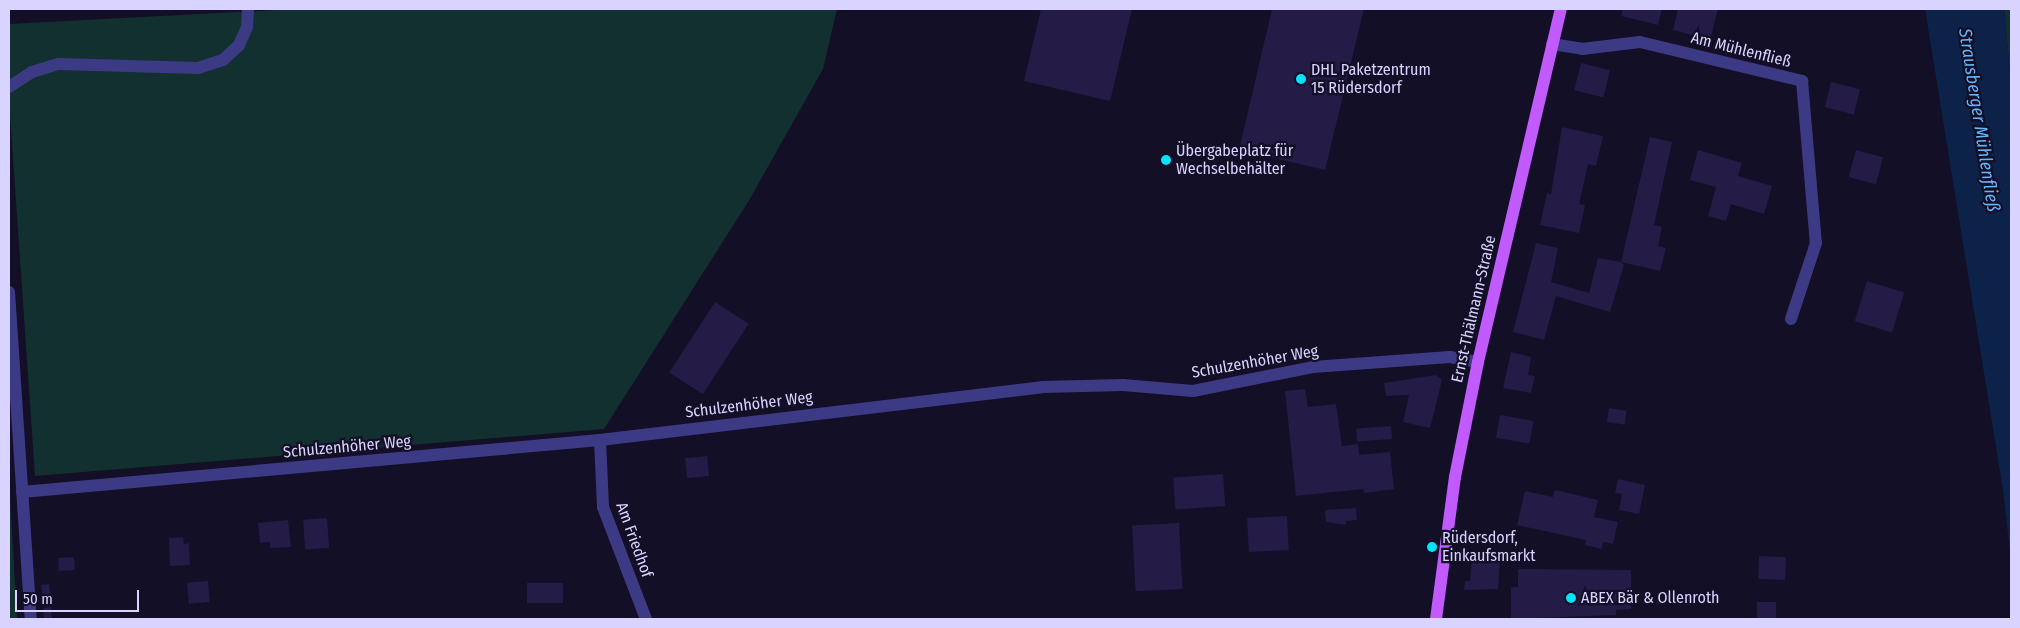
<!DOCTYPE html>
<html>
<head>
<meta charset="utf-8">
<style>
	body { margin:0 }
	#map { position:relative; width:2020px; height:628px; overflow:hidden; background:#130f26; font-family:"Fira Sans Condensed",sans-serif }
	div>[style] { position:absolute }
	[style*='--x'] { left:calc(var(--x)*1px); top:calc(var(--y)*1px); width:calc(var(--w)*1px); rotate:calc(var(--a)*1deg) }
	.green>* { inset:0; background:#12302f }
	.water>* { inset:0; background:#0c2248 }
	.building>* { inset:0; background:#241b47; transform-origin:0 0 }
	.minor>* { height:12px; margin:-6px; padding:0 6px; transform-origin:6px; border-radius:6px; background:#3d3a85 }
	.major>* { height:12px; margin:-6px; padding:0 6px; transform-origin:6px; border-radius:6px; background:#c25bff }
	.dots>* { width:14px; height:14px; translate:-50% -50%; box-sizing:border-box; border:2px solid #130f26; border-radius:50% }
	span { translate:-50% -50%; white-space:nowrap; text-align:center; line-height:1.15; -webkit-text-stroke:4.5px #130f26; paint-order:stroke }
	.street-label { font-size:16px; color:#d9d4ff }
	.poi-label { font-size:16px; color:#d9d4ff }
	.left { translate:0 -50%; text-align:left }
	.water-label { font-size:18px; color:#62b6ff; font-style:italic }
	.frame { position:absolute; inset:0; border:10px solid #d9d4ff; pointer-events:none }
	.scale { position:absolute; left:15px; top:590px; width:124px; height:22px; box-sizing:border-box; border:2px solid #d9d4ff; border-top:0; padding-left:6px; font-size:15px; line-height:18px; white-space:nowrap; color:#d9d4ff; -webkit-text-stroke:4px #130f26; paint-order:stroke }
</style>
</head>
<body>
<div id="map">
	<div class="green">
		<div style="clip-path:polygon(295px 9px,837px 9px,823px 69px,748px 202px,604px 429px,35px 476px,9px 100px,9px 24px)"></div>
		<div style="clip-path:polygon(2004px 9px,2011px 9px,2011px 83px)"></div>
		<div style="clip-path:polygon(9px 469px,9px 478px,17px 619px,9px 619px)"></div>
	</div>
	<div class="water">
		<div style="clip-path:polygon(1925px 9px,2004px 9px,2011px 83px,2011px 560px,2003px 490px)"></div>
	</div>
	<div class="building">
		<div style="clip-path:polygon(1041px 9px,1132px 9px,1110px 101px,1024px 81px)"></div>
		<div style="clip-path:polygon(1272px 9px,1364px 9px,1325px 170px,1239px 150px)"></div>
		<div style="clip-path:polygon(1623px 9px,1662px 9px,1658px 25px,1621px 16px)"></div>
		<div style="clip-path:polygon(1678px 9px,1718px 9px,1710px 40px,1673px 30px)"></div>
		<div style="left:1581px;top:63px;width:30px;height:28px;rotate:14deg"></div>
		<div style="left:1831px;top:82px;width:30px;height:26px;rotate:14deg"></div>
		<div style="clip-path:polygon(1562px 127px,1603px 136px,1596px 166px,1588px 164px,1579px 204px,1585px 205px,1579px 233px,1540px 225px,1547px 193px,1551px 194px)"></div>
		<div style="clip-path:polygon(1650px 137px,1672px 142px,1654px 225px,1662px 227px,1658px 246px,1666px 248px,1660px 271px,1621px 262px)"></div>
		<div style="clip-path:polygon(1698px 150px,1742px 163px,1738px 176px,1772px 186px,1764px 214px,1731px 204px,1726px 221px,1708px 216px,1716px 187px,1690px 180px)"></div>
		<div style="left:1856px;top:150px;width:28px;height:28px;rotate:15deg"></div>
		<div style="clip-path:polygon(1536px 243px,1558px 248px,1551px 282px,1589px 293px,1598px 258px,1621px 262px,1624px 265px,1610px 312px,1556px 296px,1544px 340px,1513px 332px)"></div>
		<div style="left:1867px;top:281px;width:39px;height:42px;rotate:17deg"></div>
		<div style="left:715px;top:302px;width:40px;height:84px;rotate:33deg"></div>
		<div style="clip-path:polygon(1511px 352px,1531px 357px,1528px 375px,1535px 376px,1531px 393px,1503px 388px)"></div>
		<div style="clip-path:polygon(1436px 375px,1442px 380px,1430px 428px,1403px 422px,1409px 395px,1386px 396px,1384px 383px)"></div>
		<div style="clip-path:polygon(1305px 389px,1308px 407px,1336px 404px,1342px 446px,1358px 444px,1359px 455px,1390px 452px,1394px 489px,1364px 493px,1363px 489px,1296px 496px,1285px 391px)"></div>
		<div style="left:1609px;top:408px;width:18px;height:14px;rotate:9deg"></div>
		<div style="left:1500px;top:415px;width:34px;height:23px;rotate:10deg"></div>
		<div style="left:1391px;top:426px;width:13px;height:35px;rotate:86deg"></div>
		<div style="left:707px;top:456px;width:20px;height:22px;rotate:84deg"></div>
		<div style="left:1223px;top:474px;width:32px;height:50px;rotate:86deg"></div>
		<div style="clip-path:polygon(1618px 479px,1645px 485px,1639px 514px,1619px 510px,1622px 494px,1615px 493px)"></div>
		<div style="clip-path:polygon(1555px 490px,1598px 500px,1594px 517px,1618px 522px,1613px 544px,1603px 542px,1602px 549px,1585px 545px,1586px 540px,1517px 525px,1525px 491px,1553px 497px)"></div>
		<div style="clip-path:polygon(1356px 508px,1357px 520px,1346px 521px,1346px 525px,1326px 522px,1325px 510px)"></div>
		<div style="left:1287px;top:516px;width:34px;height:40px;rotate:87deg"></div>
		<div style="left:327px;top:518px;width:30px;height:24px;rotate:86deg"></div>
		<div style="clip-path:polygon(288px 520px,291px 547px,270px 548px,270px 542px,260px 543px,258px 523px)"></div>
		<div style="left:1179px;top:523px;width:66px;height:47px;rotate:87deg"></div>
		<div style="clip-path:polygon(183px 537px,184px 544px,189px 543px,190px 565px,170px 566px,169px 538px)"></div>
		<div style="left:1759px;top:556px;width:27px;height:23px;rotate:2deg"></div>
		<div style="left:74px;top:557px;width:13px;height:16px;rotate:86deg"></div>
		<div style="clip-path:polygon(1472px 560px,1500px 560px,1498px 589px,1464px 590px,1465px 581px,1470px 581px)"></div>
		<div style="clip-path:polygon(1518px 569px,1631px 570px,1631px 609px,1616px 610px,1616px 615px,1511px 619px,1511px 587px,1518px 587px)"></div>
		<div style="left:208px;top:581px;width:21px;height:21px;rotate:85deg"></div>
		<div style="left:563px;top:583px;width:20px;height:36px;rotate:90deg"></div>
		<div style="left:49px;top:584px;width:17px;height:8px;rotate:83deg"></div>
		<div style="left:1757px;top:602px;width:19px;height:17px"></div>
		<div style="left:51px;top:607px;width:12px;height:8px;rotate:85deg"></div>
	</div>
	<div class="minor">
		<div style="--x:1552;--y:44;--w:30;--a:9"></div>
		<div style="--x:1582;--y:49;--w:58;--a:-6.9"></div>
		<div style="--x:1640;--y:42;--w:167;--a:13.5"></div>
		<div style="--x:1802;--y:81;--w:163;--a:85.1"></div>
		<div style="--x:1816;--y:243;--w:80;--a:108.2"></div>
		<div style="--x:9;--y:87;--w:27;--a:-33"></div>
		<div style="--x:32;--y:72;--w:28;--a:-17"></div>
		<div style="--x:59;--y:64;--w:139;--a:1.6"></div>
		<div style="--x:198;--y:68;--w:26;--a:-18"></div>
		<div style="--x:223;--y:60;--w:22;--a:-43"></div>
		<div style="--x:239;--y:45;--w:20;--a:-66"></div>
		<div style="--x:247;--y:27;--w:18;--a:-87"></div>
		<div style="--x:9;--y:292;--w:328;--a:86.2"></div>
		<div style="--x:600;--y:440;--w:67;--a:87.4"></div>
		<div style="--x:603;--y:507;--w:120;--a:69"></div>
		<div style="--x:22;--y:492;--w:580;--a:-5.14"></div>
		<div style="--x:600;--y:440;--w:445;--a:-6.8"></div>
		<div style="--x:1042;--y:387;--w:81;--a:-1.4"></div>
		<div style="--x:1123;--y:385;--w:70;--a:4.9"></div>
		<div style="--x:1193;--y:391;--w:122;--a:-11.3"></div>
		<div style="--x:1313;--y:367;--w:137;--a:-4.2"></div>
		<div style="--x:1450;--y:357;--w:28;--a:10"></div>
	</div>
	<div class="major">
		<div style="--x:1436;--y:619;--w:143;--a:-82.4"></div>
		<div style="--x:1455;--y:477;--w:117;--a:-78.7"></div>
		<div style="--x:1478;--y:362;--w:363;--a:-76.8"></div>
	</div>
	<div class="dots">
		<div style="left:1301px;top:79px;background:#00e5ff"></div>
		<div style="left:1166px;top:160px;background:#00e5ff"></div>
		<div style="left:1432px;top:547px;background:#00e5ff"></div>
		<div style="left:1571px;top:598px;background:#00e5ff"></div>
	</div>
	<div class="street-label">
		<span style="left:1741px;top:50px;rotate:14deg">Am Mühlenfließ</span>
		<span style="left:1474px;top:309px;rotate:-77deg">Ernst-Thälmann-Straße</span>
		<span style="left:1255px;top:362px;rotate:-10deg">Schulzenhöher Weg</span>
		<span style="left:749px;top:405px;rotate:-7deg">Schulzenhöher Weg</span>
		<span style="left:347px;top:447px;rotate:-5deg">Schulzenhöher Weg</span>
		<span style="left:634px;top:540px;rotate:70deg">Am Friedhof</span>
	</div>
	<div class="poi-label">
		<span class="left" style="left:1311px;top:79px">DHL Paketzentrum<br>15 Rüdersdorf</span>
		<span class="left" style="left:1176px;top:160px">Übergabeplatz für<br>Wechselbehälter</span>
		<span class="left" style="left:1442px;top:547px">Rüdersdorf,<br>Einkaufsmarkt</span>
		<span class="left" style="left:1581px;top:598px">ABEX Bär &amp; Ollenroth</span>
	</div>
	<div class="water-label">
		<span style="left:1979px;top:120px;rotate:81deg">Strausberger Mühlenfließ</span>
	</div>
	<div class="frame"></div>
	<div class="scale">50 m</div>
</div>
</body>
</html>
